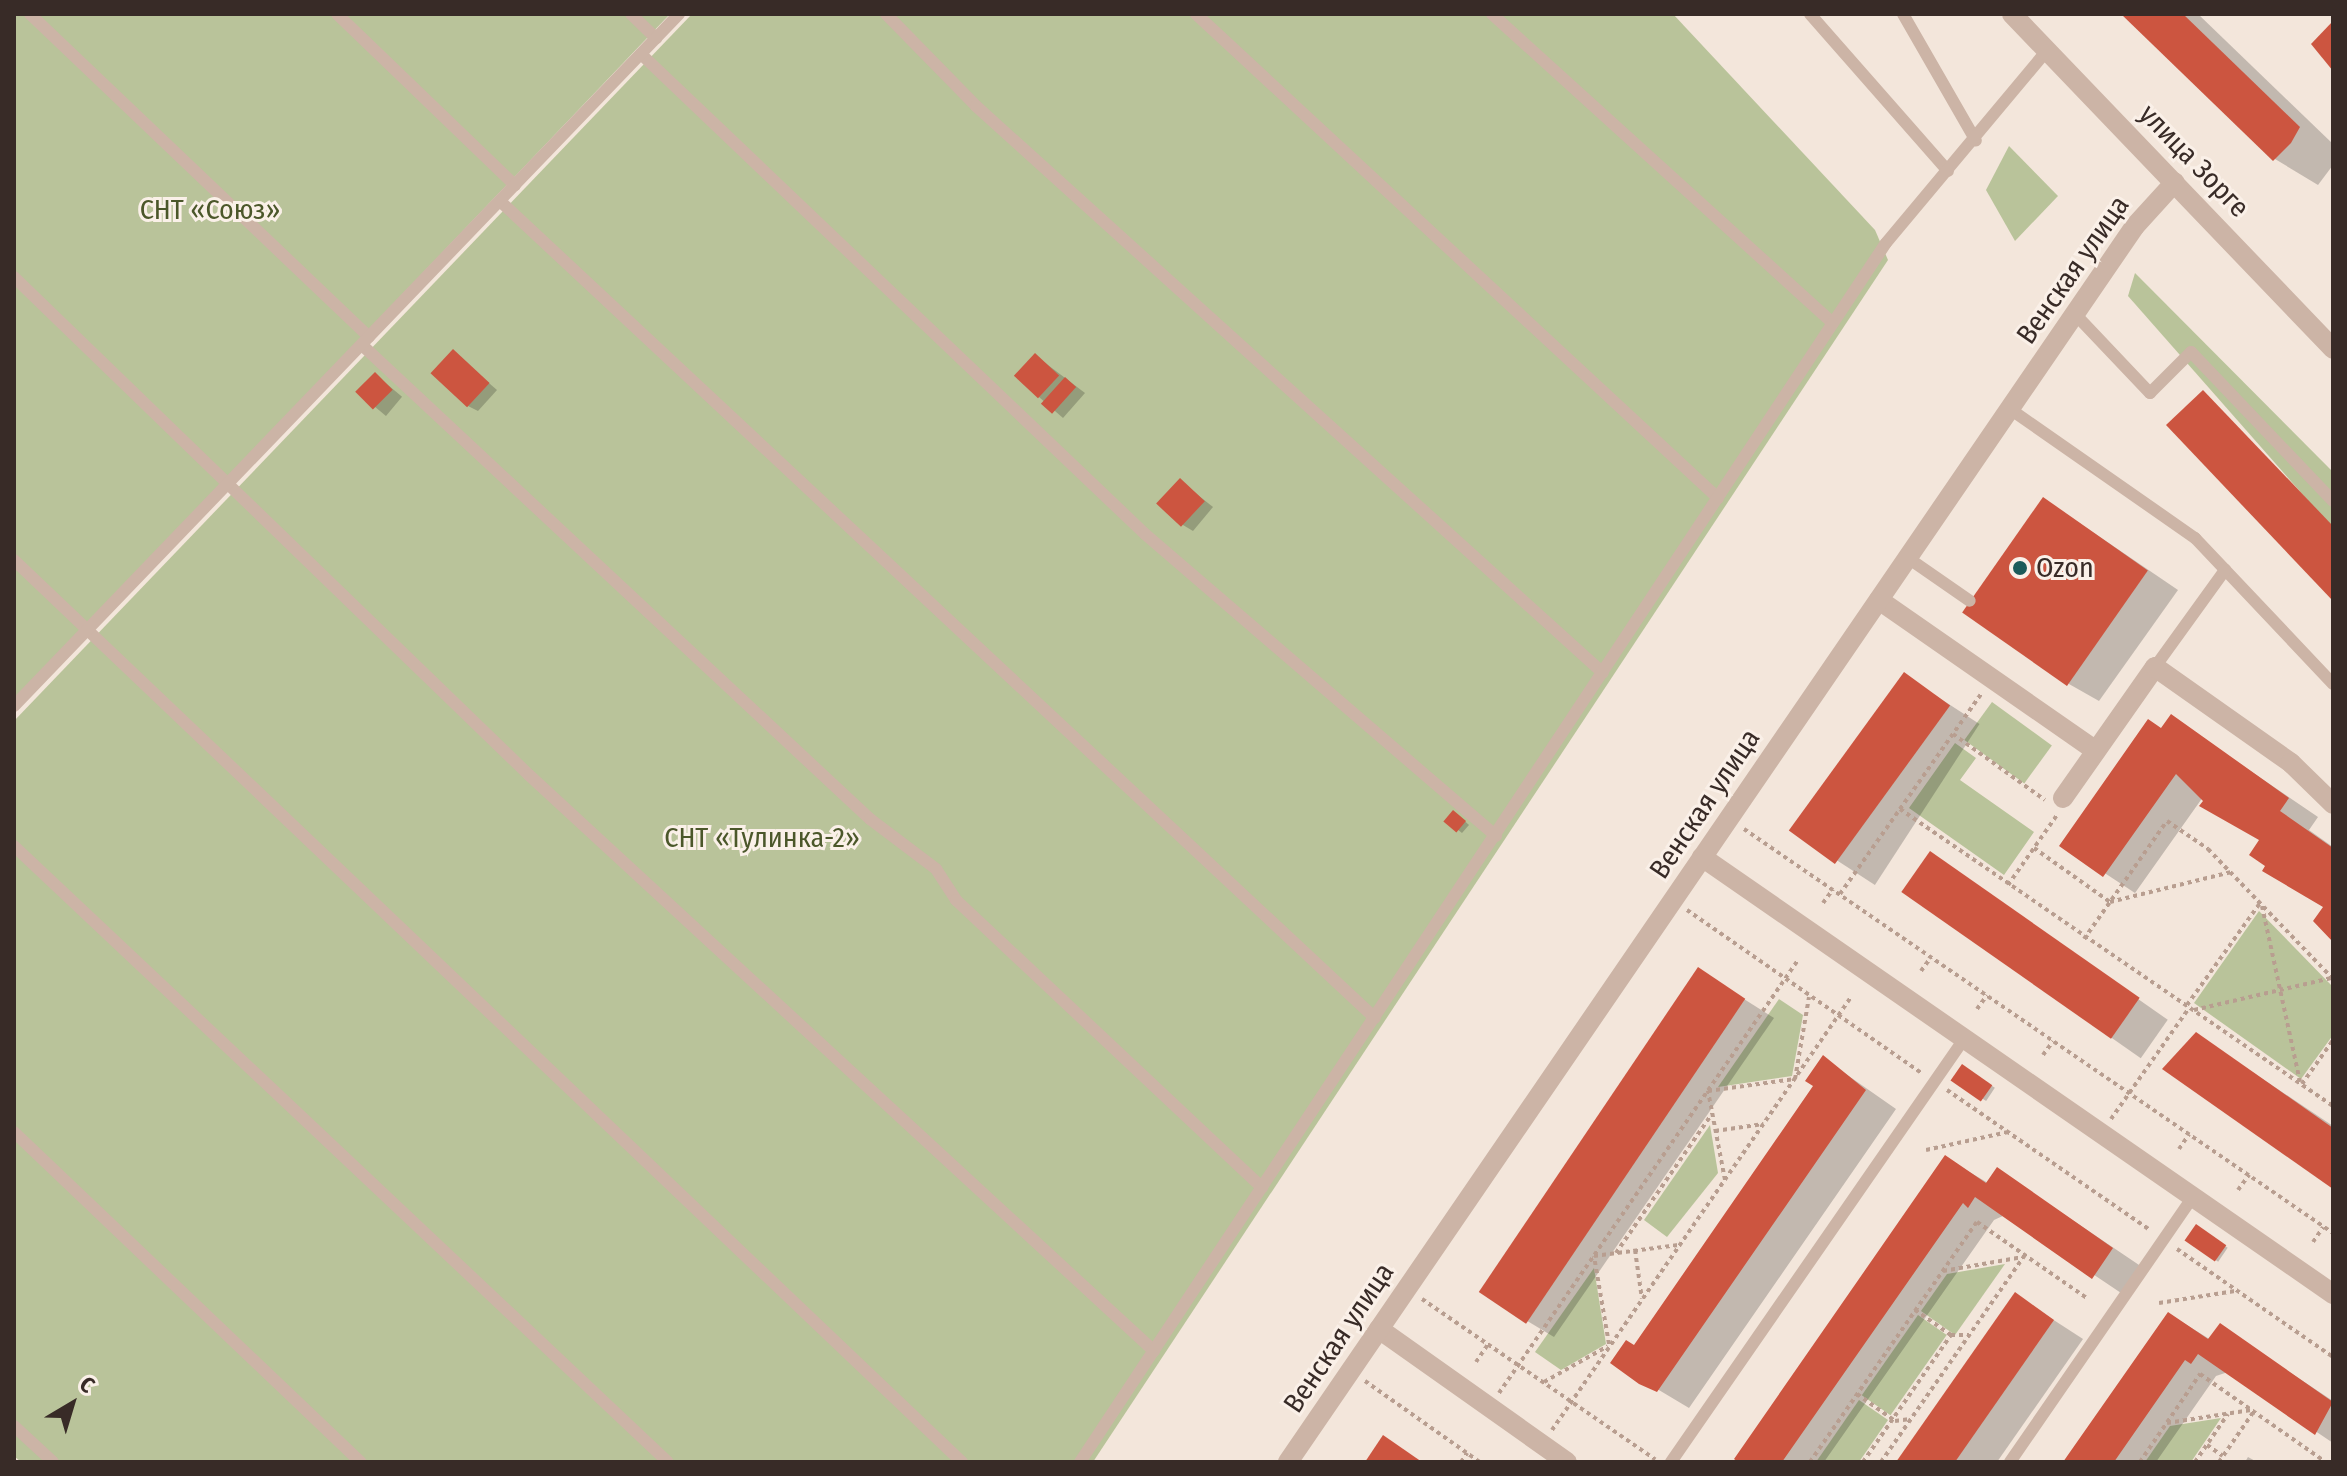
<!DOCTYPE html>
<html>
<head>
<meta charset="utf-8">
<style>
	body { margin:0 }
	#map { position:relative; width:2347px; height:1476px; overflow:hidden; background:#f3e6db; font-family:"Fira Sans Condensed",sans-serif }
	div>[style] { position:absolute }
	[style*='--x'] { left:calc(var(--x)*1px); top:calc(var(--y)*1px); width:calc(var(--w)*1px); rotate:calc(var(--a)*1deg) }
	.green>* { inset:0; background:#b9c39a; transform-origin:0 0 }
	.shadow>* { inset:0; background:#0003; transform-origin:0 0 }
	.building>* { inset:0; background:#cc5540; transform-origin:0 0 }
	.path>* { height:4px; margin-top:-2px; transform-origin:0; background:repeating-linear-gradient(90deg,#b89e90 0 4px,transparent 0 8px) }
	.lane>* { height:12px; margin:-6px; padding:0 6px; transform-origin:6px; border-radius:6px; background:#ccb4a6 }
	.street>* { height:20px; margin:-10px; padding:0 10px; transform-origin:10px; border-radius:10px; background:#ccb4a6 }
	.dots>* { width:22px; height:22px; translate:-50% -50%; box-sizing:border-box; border:4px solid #faf0e8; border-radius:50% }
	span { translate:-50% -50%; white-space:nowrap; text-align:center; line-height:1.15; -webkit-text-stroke:6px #faf0e8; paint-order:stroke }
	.street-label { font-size:28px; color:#382b27 }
	.park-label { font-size:28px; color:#4b572a }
	.poi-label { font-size:28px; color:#382b27 }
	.left { translate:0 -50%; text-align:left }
	.frame { position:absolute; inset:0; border:16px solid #382b27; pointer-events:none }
	.north { position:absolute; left:32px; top:1364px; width:80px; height:80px; -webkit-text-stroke:6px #faf0e8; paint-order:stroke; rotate:38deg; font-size:22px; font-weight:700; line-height:32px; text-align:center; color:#382b27 }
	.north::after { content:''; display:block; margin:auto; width:28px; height:36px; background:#382b27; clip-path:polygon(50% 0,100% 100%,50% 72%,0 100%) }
</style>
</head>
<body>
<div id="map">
	<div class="green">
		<div style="clip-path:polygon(14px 14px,670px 14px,14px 701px)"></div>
		<div style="clip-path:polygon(692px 14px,1673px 14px,1875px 230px,1888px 260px,1093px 1462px,21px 1462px,14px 1456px,14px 721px)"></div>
		<div style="clip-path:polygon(2009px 146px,2058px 196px,2015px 241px,1986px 190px)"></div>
		<div style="clip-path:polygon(2135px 273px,2333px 472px,2333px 529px,2128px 296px)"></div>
		<div style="left:1992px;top:702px;width:74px;height:47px;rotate:36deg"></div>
		<div style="clip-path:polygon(1955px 743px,1976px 758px,1960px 780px,2034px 832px,2004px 875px,1909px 808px)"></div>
		<div style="clip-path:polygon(2259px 911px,2333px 987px,2333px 1035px,2301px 1079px,2194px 1003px)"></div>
		<div style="clip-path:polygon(1779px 999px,1803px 1015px,1792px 1076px,1718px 1087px)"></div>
		<div style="clip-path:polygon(1710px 1125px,1718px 1173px,1667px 1237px,1644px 1220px)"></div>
		<div style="clip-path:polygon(2005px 1264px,1955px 1335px,1921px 1311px,1947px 1274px)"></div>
		<div style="clip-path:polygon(1594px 1268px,1606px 1344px,1561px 1370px,1535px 1352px)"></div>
		<div style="left:1918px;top:1315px;width:35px;height:98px;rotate:35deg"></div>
		<div style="clip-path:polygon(1859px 1400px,1888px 1420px,1859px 1462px,1816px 1462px)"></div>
		<div style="clip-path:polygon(2221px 1418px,2191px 1462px,2145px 1462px,2170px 1426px)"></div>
	</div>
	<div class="shadow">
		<div style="clip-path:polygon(2124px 14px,2198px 14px,2333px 144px,2333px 165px,2318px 185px,2275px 159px)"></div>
		<div style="clip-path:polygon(453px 352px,497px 390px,478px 411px,468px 406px)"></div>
		<div style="clip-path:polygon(1036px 356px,1085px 393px,1063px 418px,1039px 397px)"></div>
		<div style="left:376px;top:375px;width:34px;height:25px;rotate:40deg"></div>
		<div style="clip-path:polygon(1180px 481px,1213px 507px,1193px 531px,1183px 525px)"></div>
		<div style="clip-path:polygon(2044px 499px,2178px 590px,2099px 701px,2069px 684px)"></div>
		<div style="left:1904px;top:675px;width:90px;height:192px;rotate:33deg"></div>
		<div style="clip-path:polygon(2171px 717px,2318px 817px,2309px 830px,2333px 847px,2333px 939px,2326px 906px,2268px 866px,2262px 840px,2203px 797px,2135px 893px,2062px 845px)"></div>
		<div style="clip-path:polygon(1458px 815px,1469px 825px,1462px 833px,1447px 821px)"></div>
		<div style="left:1931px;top:854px;width:289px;height:47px;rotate:35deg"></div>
		<div style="clip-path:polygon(1698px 970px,1774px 1018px,1554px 1337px,1524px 1319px)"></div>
		<div style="clip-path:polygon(2197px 1035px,2333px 1126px,2333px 1186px,2164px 1069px)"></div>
		<div style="clip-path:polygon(1823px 1058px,1896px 1109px,1689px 1408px,1612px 1362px,1635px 1347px,1815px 1086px)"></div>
		<div style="left:1963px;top:1067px;width:38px;height:16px;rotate:33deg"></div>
		<div style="clip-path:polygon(1946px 1158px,1988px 1183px,1997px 1169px,2142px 1267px,2124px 1295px,2005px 1215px,1994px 1220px,1824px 1462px,1742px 1462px)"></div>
		<div style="left:2197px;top:1227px;width:37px;height:17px;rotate:34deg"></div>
		<div style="clip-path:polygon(2015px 1295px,2083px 1339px,1997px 1462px,1899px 1462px)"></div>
		<div style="clip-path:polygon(2169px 1314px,2211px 1340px,2220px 1326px,2333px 1401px,2333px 1443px,2228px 1372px,2216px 1376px,2156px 1462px,2066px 1462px)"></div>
		<div style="clip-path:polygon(2248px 1457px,2257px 1462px,2245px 1462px)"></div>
	</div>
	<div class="building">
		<div style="clip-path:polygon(2121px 14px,2183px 14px,2300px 127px,2291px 143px,2273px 161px)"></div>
		<div style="clip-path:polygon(2333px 21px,2333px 71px,2311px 44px)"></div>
		<div style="left:453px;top:349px;width:50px;height:33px;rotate:43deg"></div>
		<div style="left:1035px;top:353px;width:33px;height:31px;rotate:43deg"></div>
		<div style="left:375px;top:372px;width:25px;height:28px;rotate:45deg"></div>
		<div style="left:1065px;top:377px;width:15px;height:36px;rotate:42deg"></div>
		<div style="clip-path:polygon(2203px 390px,2333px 526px,2333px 601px,2166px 425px)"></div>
		<div style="left:1180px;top:478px;width:34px;height:35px;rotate:43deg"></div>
		<div style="left:2043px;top:497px;width:128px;height:141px;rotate:35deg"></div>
		<div style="left:1904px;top:672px;width:57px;height:196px;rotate:36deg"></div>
		<div style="clip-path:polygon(2171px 714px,2289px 798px,2280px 811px,2333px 848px,2333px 942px,2313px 921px,2323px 907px,2262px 871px,2265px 866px,2249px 855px,2259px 840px,2199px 806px,2203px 801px,2176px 774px,2103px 877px,2059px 846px,2148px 719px,2161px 728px)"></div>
		<div style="left:1453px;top:810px;width:17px;height:15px;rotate:40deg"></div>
		<div style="left:1930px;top:851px;width:256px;height:50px;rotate:35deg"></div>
		<div style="left:1698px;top:967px;width:57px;height:392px;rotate:34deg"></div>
		<div style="clip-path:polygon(2196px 1032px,2333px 1128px,2333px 1189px,2162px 1069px)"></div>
		<div style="clip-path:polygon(1823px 1055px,1866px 1090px,1657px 1392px,1639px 1384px,1610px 1363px,1626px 1340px,1634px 1345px,1813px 1086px,1805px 1081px)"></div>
		<div style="left:1962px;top:1064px;width:37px;height:20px;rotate:35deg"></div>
		<div style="clip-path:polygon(1945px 1155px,1986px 1183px,1997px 1167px,2113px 1248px,2092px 1279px,1975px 1197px,1968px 1208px,1963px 1203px,1782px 1462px,1738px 1462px,1734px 1459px)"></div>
		<div style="left:2196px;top:1224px;width:37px;height:20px;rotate:35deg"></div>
		<div style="clip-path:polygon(2015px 1292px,2054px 1320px,1955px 1462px,1896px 1462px)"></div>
		<div style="clip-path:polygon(2168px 1312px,2208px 1339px,2220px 1323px,2333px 1402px,2315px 1435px,2198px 1354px,2191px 1364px,2185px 1360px,2114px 1462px,2063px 1462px)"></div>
		<div style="clip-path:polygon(1383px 1435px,1422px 1462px,1365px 1462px)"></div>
	</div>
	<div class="path">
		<div style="--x:1953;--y:734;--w:113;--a:35.7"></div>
		<div style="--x:1900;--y:809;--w:525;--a:34.45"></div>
		<div style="--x:1744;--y:829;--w:714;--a:34.45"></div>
		<div style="--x:2034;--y:848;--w:93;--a:35.4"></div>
		<div style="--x:2110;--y:902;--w:125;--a:-13.9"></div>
		<div style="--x:2008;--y:885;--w:85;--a:-55"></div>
		<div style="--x:1840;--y:894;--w:246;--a:-54.8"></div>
		<div style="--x:1823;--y:903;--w:17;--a:-54"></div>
		<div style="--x:2262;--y:906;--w:180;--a:77.8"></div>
		<div style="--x:1687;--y:910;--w:287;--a:34.8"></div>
		<div style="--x:2084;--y:939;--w:144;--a:-54.9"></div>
		<div style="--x:2167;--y:821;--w:50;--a:34.3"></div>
		<div style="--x:2208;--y:849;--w:180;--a:46.1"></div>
		<div style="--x:1921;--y:971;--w:17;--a:-54"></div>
		<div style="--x:2187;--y:1005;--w:125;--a:-54.4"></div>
		<div style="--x:1977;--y:1009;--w:17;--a:-54"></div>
		<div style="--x:2194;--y:1010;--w:142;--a:-13.1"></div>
		<div style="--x:2043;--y:1055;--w:17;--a:-54"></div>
		<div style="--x:2302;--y:1084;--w:54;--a:-54.8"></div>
		<div style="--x:1947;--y:1090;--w:247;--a:34.6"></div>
		<div style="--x:2111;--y:1119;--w:136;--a:-54.9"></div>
		<div style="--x:1715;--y:1131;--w:49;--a:-8.3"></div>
		<div style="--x:2179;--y:1149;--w:18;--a:-56"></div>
		<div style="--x:1926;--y:1150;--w:84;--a:-12.4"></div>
		<div style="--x:1725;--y:1180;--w:91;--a:-100.8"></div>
		<div style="--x:1708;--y:1091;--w:88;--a:-7.9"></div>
		<div style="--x:1795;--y:1079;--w:83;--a:-80.3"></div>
		<div style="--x:2238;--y:1190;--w:19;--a:-54"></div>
		<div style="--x:2313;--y:1242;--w:18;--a:-56"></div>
		<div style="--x:2177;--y:1249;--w:190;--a:34.7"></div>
		<div style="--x:1635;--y:1250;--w:49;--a:81.9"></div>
		<div style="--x:1616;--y:1253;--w:169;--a:-55.4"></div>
		<div style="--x:1943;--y:1271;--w:81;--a:-9.9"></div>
		<div style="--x:1422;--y:1299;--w:283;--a:34.5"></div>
		<div style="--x:2159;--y:1303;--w:77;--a:-9"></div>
		<div style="--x:1951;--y:1335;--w:17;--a:0"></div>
		<div style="--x:1609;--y:1344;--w:89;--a:-99.7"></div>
		<div style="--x:1594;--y:1256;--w:85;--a:-7.5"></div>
		<div style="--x:1476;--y:1362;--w:22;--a:-56"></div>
		<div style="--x:1365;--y:1381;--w:141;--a:35.2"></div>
		<div style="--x:1544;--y:1382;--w:73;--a:-29.4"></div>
		<div style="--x:1499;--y:1393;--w:526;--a:-55.37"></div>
		<div style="--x:1857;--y:1394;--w:47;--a:35.4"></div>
		<div style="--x:1895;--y:1421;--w:15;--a:-8"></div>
		<div style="--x:2167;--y:1423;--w:85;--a:-8.8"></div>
		<div style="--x:1552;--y:1430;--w:526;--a:-55.37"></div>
		<div style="--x:2207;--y:1445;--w:19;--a:35"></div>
		<div style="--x:1461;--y:1462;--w:11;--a:-56"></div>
		<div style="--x:1810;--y:1462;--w:292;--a:-55.2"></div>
		<div style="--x:1977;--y:1222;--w:135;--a:34.7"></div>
		<div style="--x:1863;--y:1462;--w:155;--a:-55.3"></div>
		<div style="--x:1951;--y:1335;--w:44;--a:-145.2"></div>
		<div style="--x:1881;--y:1462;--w:252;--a:-55.2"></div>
		<div style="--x:2140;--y:1462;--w:107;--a:-55.7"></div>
		<div style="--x:2200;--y:1374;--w:150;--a:35"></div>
		<div style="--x:2195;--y:1462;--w:58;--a:-55.5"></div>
		<div style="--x:2219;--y:1462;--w:62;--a:-55.5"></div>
	</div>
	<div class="lane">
		<div style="--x:30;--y:14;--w:468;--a:43.6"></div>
		<div style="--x:337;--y:14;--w:247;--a:43.9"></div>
		<div style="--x:631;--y:14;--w:35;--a:44"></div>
		<div style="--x:886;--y:14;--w:129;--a:45.6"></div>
		<div style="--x:976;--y:106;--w:845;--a:42.12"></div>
		<div style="--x:1196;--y:14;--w:712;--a:42.84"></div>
		<div style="--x:1492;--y:14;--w:460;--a:42.2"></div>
		<div style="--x:1810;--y:14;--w:209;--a:48.7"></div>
		<div style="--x:1903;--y:14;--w:146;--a:60.1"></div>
		<div style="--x:641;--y:54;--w:696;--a:43.6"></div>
		<div style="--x:1145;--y:534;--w:463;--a:40.7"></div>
		<div style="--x:500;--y:201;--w:1197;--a:43.04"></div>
		<div style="--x:14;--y:277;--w:716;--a:44.04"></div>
		<div style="--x:529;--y:775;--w:850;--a:42.66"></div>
		<div style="--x:2075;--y:314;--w:109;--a:46.5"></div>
		<div style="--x:2150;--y:393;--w:58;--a:-45"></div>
		<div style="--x:2191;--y:352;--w:206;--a:46.4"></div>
		<div style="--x:362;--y:345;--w:695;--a:43.02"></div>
		<div style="--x:870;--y:819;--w:83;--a:37.1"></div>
		<div style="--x:936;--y:869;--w:37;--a:57"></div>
		<div style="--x:956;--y:900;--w:420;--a:43.2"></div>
		<div style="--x:2010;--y:409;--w:226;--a:34.9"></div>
		<div style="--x:2195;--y:538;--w:201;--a:46.6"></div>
		<div style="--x:1908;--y:558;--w:75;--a:34.7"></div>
		<div style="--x:14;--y:560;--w:1309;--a:43.58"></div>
		<div style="--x:2155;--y:667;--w:120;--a:-54.2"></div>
		<div style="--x:14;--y:706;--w:960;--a:-46.14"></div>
		<div style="--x:14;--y:846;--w:898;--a:43.29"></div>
		<div style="--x:14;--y:1132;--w:479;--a:43.6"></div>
		<div style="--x:14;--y:1426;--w:53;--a:42.7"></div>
		<div style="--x:1080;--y:1462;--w:1461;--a:-56.53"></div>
		<div style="--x:1886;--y:243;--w:253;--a:-50.1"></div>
		<div style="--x:1671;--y:1462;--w:515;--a:-55.29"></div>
		<div style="--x:2010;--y:1462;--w:322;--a:-55.4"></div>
	</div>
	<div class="street">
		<div style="--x:2012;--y:14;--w:464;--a:46.2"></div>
		<div style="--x:1879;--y:600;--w:264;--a:34.8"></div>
		<div style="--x:2063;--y:798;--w:160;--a:-54.9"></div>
		<div style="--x:2155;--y:667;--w:166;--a:35.2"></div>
		<div style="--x:2291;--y:763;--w:59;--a:44.3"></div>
		<div style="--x:1702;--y:857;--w:768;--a:34.7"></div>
		<div style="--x:1379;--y:1329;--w:230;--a:35.3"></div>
		<div style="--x:1288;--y:1462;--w:1498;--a:-55.58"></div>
		<div style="--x:2135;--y:226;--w:59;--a:-47.7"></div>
	</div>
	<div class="dots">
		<div style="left:2020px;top:568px;background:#1b5b5a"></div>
	</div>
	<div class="street-label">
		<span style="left:2194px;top:161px;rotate:46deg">улица Зорге</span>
		<span style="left:2073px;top:270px;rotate:-55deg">Венская улица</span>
		<span style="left:1705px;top:804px;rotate:-56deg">Венская улица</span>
		<span style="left:1339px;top:1338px;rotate:-56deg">Венская улица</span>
	</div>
	<div class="park-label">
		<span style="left:210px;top:210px">СНТ «Союз»</span>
		<span style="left:762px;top:838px">СНТ «Тулинка-2»</span>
	</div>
	<div class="poi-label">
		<span class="left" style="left:2036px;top:568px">Ozon</span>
	</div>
	<div class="frame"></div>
	<div class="north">С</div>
</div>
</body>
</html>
